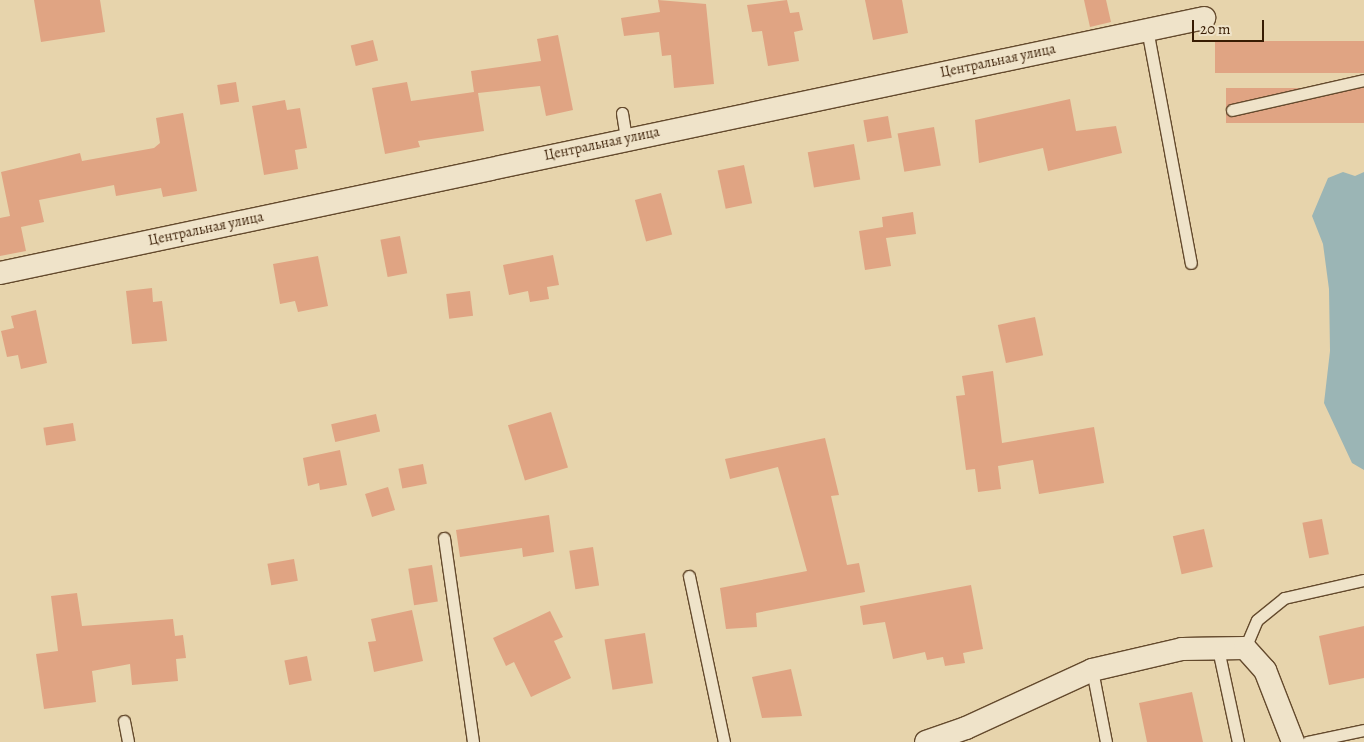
<!DOCTYPE html>
<html>
<head>
<meta charset="utf-8">
<style>
	body { margin:0 }
	#map { position:relative; width:1364px; height:742px; overflow:hidden; background:#e7d4ac; font-family:Alegreya,serif }
	div>[style] { position:absolute }
	[style*='--x'] { left:calc(var(--x)*1px); top:calc(var(--y)*1px); width:calc(var(--w)*1px); rotate:calc(var(--a)*1deg) }
	.water>* { inset:0; background:#9bb5b5 }
	.building>* { inset:0; background:#e0a483; transform-origin:0 0 }
	.roads { filter:drop-shadow(1px 0 #644a2d) drop-shadow(-1px 0 #644a2d) drop-shadow(0 1px #644a2d) drop-shadow(0 -1px #644a2d) }
	.service>* { height:11px; margin:-5.5px; padding:0 5.5px; transform-origin:5.5px; border-radius:5.5px; background:#efe3c9 }
	.minor>* { height:22px; margin:-11px; padding:0 11px; transform-origin:11px; border-radius:11px; background:#efe3c9 }
	span { translate:-50% -50%; white-space:nowrap; text-align:center; line-height:1.15; -webkit-text-stroke:4.5px #efe3c9; paint-order:stroke }
	.street-label { font-size:14px; color:#381c03 }
	.scale { position:absolute; left:1192px; top:20px; width:72px; height:22px; box-sizing:border-box; border:2px solid #381c03; border-top:0; padding-left:6px; font-size:15px; line-height:18px; white-space:nowrap; color:#381c03; -webkit-text-stroke:4px #efe3c9; paint-order:stroke }
</style>
</head>
<body>
<div id="map">
	<div class="water">
		<div style="clip-path:polygon(1343px 172px,1355px 176px,1364px 172px,1364px 470px,1352px 463px,1324px 403px,1330px 351px,1329px 289px,1323px 244px,1312px 216px,1328px 178px)"></div>
	</div>
	<div class="building">
		<div style="clip-path:polygon(34px 0,100px 0,105px 32px,41px 42px)"></div>
		<div style="clip-path:polygon(658px 0,706px 4px,714px 84px,674px 88px,671px 55px,662px 56px,659px 32px,624px 36px,621px 18px,660px 12px)"></div>
		<div style="clip-path:polygon(787px 0,790px 13px,799px 12px,803px 30px,794px 32px,799px 61px,768px 66px,762px 31px,752px 32px,747px 5px)"></div>
		<div style="clip-path:polygon(865px 0,902px 0,908px 33px,873px 40px)"></div>
		<div style="clip-path:polygon(1084px 0,1106px 0,1111px 22px,1090px 27px)"></div>
		<div style="clip-path:polygon(558px 35px,573px 110px,546px 116px,540px 86px,478px 93px,484px 131px,418px 141px,420px 147px,385px 154px,372px 88px,407px 82px,411px 101px,474px 92px,471px 71px,541px 61px,537px 39px)"></div>
		<div style="left:373px;top:40px;width:21px;height:23px;rotate:76deg"></div>
		<div style="left:1364px;top:41px;width:32px;height:149px;rotate:90deg"></div>
		<div style="left:236px;top:82px;width:20px;height:19px;rotate:81deg"></div>
		<div style="left:1364px;top:88px;width:35px;height:138px;rotate:90deg"></div>
		<div style="clip-path:polygon(1070px 99px,1076px 131px,1116px 126px,1122px 153px,1048px 171px,1043px 148px,979px 163px,975px 120px)"></div>
		<div style="clip-path:polygon(285px 100px,287px 110px,300px 108px,307px 148px,295px 150px,298px 169px,264px 175px,252px 106px)"></div>
		<div style="clip-path:polygon(183px 113px,197px 191px,163px 197px,161px 188px,116px 196px,114px 185px,39px 200px,44px 222px,21px 227px,26px 251px,0 256px,0 218px,10px 216px,1px 172px,80px 153px,82px 161px,154px 148px,160px 143px,156px 118px)"></div>
		<div style="left:888px;top:116px;width:22px;height:25px;rotate:80deg"></div>
		<div style="left:934px;top:127px;width:39px;height:37px;rotate:80deg"></div>
		<div style="left:854px;top:144px;width:36px;height:47px;rotate:80deg"></div>
		<div style="left:744px;top:165px;width:39px;height:27px;rotate:78deg"></div>
		<div style="left:661px;top:193px;width:43px;height:27px;rotate:75deg"></div>
		<div style="clip-path:polygon(913px 212px,916px 234px,886px 238px,891px 266px,865px 270px,859px 231px,883px 227px,882px 217px)"></div>
		<div style="left:400px;top:236px;width:38px;height:20px;rotate:79deg"></div>
		<div style="clip-path:polygon(553px 255px,559px 285px,547px 287px,549px 299px,530px 302px,528px 291px,509px 295px,503px 265px)"></div>
		<div style="clip-path:polygon(318px 256px,328px 306px,298px 312px,295px 301px,280px 304px,273px 264px)"></div>
		<div style="clip-path:polygon(152px 288px,153px 302px,162px 301px,167px 341px,132px 344px,126px 291px)"></div>
		<div style="left:470px;top:291px;width:25px;height:24px;rotate:83deg"></div>
		<div style="clip-path:polygon(36px 310px,47px 363px,21px 369px,18px 355px,7px 357px,1px 331px,14px 328px,11px 316px)"></div>
		<div style="left:1035px;top:317px;width:39px;height:38px;rotate:78deg"></div>
		<div style="clip-path:polygon(993px 371px,1002px 443px,1094px 427px,1104px 483px,1039px 494px,1033px 460px,998px 466px,1001px 489px,978px 492px,975px 469px,966px 470px,956px 396px,965px 395px,962px 376px)"></div>
		<div style="left:551px;top:412px;width:58px;height:45px;rotate:73deg"></div>
		<div style="left:376px;top:414px;width:18px;height:46px;rotate:77deg"></div>
		<div style="left:73px;top:423px;width:18px;height:30px;rotate:81deg"></div>
		<div style="clip-path:polygon(825px 438px,839px 495px,831px 496px,847px 565px,859px 563px,865px 592px,756px 613px,757px 627px,726px 629px,720px 588px,807px 571px,778px 467px,730px 479px,725px 459px)"></div>
		<div style="clip-path:polygon(340px 450px,347px 485px,320px 490px,319px 483px,308px 486px,303px 458px)"></div>
		<div style="left:423px;top:464px;width:20px;height:25px;rotate:79deg"></div>
		<div style="left:388px;top:487px;width:24px;height:24px;rotate:73deg"></div>
		<div style="clip-path:polygon(549px 515px,554px 552px,523px 557px,522px 548px,460px 557px,456px 530px)"></div>
		<div style="left:1322px;top:519px;width:36px;height:20px;rotate:79deg"></div>
		<div style="left:1204px;top:529px;width:39px;height:32px;rotate:77deg"></div>
		<div style="left:593px;top:547px;width:39px;height:24px;rotate:81deg"></div>
		<div style="left:294px;top:559px;width:22px;height:27px;rotate:80deg"></div>
		<div style="left:432px;top:565px;width:37px;height:24px;rotate:81deg"></div>
		<div style="clip-path:polygon(971px 585px,983px 649px,963px 653px,965px 663px,945px 666px,943px 657px,927px 660px,925px 652px,893px 659px,885px 622px,863px 625px,860px 606px)"></div>
		<div style="clip-path:polygon(77px 593px,82px 626px,173px 619px,175px 636px,183px 635px,186px 658px,176px 659px,178px 681px,132px 685px,130px 664px,92px 671px,96px 702px,44px 709px,36px 654px,58px 651px,51px 596px)"></div>
		<div style="clip-path:polygon(412px 610px,423px 661px,374px 672px,368px 642px,376px 641px,371px 619px)"></div>
		<div style="clip-path:polygon(550px 611px,563px 637px,554px 641px,571px 678px,531px 697px,514px 662px,506px 666px,493px 638px)"></div>
		<div style="clip-path:polygon(1364px 626px,1364px 678px,1329px 685px,1319px 636px)"></div>
		<div style="left:645px;top:633px;width:51px;height:41px;rotate:81deg"></div>
		<div style="left:307px;top:656px;width:25px;height:23px;rotate:79deg"></div>
		<div style="clip-path:polygon(791px 669px,802px 716px,762px 718px,752px 677px)"></div>
		<div style="clip-path:polygon(1192px 692px,1203px 742px,1147px 742px,1139px 703px)"></div>
	</div>
	<div class="roads">
		<div class="service">
			<div style="--x:1147;--y:29;--w:238;--a:79.4"></div>
			<div style="--x:1232;--y:110;--w:135;--a:-12.8"></div>
			<div style="--x:622;--y:113;--w:26;--a:81"></div>
			<div style="--x:444;--y:538;--w:206;--a:81.9"></div>
			<div style="--x:689;--y:576;--w:170;--a:78.1"></div>
			<div style="--x:1245;--y:648;--w:30;--a:-67"></div>
			<div style="--x:1257;--y:620;--w:35;--a:-39"></div>
			<div style="--x:1284;--y:598;--w:82;--a:-12.7"></div>
			<div style="--x:1218;--y:649;--w:95;--a:77.9"></div>
			<div style="--x:1092;--y:670;--w:73;--a:79"></div>
			<div style="--x:124;--y:721;--w:21;--a:79"></div>
			<div style="--x:1307;--y:742;--w:58;--a:-11.9"></div>
		</div>
		<div class="minor">
			<div style="--x:0;--y:273;--w:1231;--a:-11.96"></div>
			<div style="--x:926;--y:742;--w:42;--a:-19.3"></div>
			<div style="--x:966;--y:728;--w:139;--a:-24.7"></div>
			<div style="--x:1092;--y:670;--w:92;--a:-13.1"></div>
			<div style="--x:1182;--y:649;--w:63;--a:-0.9"></div>
			<div style="--x:1245;--y:648;--w:30;--a:48"></div>
			<div style="--x:1265;--y:670;--w:77;--a:68.7"></div>
		</div>
	</div>
	<div class="street-label">
		<span style="left:998px;top:61px;rotate:-12deg">Центральная улица</span>
		<span style="left:602px;top:144px;rotate:-12deg">Центральная улица</span>
		<span style="left:206px;top:229px;rotate:-12deg">Центральная улица</span>
	</div>
	<div class="scale">20 m</div>
</div>
</body>
</html>
